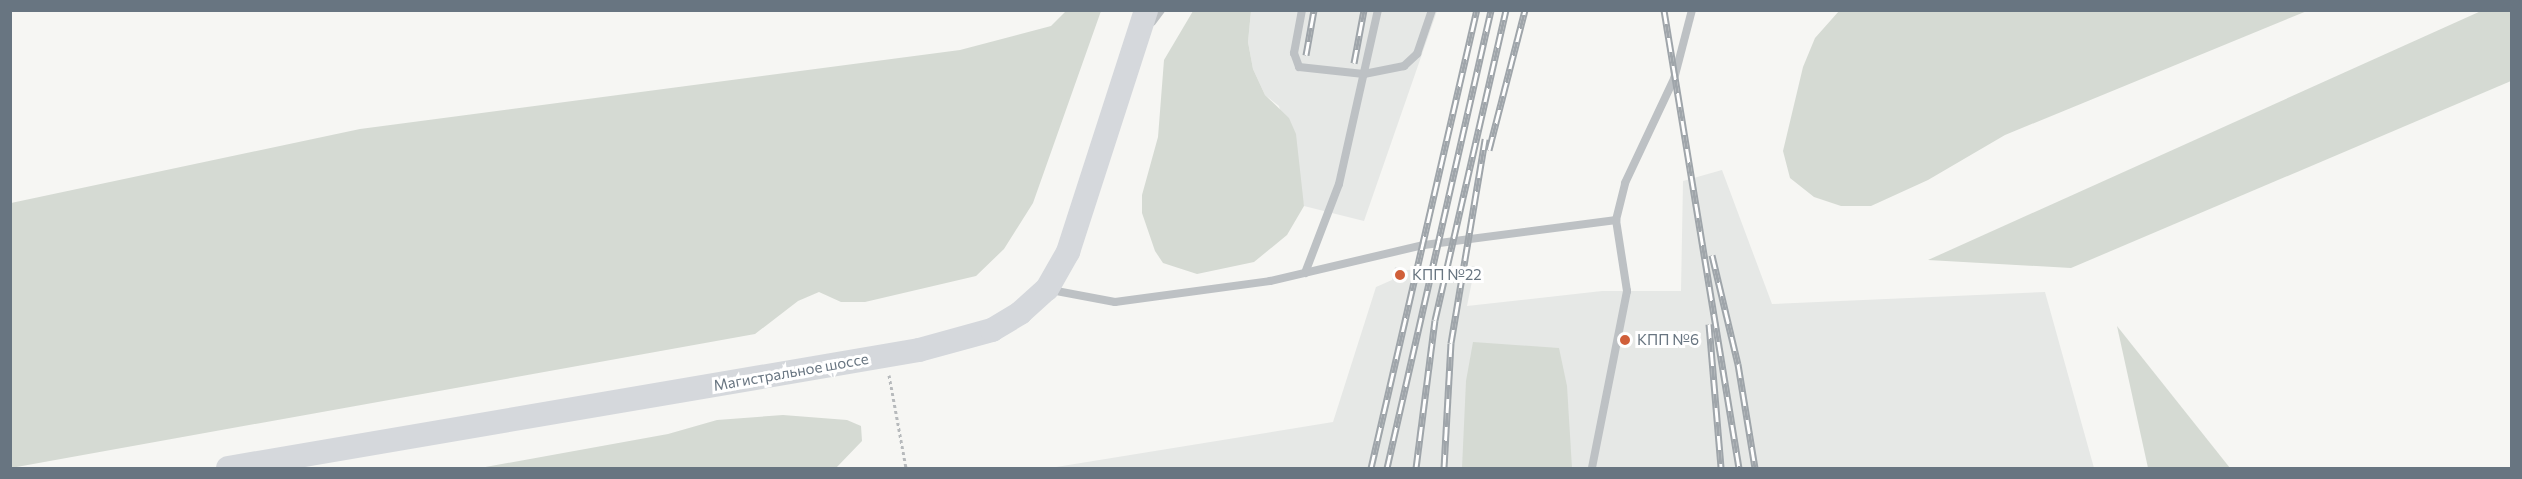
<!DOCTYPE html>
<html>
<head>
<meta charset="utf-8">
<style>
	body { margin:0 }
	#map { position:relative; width:2522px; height:479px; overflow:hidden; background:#f6f6f3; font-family:Commissioner,sans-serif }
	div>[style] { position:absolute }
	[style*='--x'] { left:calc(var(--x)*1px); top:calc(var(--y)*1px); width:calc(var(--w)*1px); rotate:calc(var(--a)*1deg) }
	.built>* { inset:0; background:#e6e8e6 }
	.green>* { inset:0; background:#d5dad3 }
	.path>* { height:3px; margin-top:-1.5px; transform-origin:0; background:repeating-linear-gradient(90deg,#b7babc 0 3px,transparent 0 6px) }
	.service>* { height:8px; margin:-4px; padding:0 4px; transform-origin:4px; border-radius:4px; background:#bdc1c4 }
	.primary>* { height:24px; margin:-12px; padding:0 12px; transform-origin:12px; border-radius:12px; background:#d5d8dc }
	.rail>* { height:7px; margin-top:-3.5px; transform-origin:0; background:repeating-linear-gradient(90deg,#fff 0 14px,#9fa5aa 0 28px); box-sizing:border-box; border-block:2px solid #9fa5aa }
	.dots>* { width:16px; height:16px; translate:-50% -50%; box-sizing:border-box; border:3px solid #fff; border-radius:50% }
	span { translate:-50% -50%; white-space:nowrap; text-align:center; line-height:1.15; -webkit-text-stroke:6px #fff; paint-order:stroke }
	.poi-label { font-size:15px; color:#687581 }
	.left { translate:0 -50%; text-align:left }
	.street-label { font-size:15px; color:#687581 }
	.frame { position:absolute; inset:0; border:12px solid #687581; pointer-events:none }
</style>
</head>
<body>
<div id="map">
	<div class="built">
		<div style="clip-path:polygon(1251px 11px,1437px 11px,1364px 221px,1304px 206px,1279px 106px,1265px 95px,1253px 69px,1248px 42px)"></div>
		<div style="clip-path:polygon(1722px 170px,1772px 304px,2045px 292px,2094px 468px,1050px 468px,1333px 422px,1376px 287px,1392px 280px,1395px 267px,1407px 270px,1475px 266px,1467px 306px,1602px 291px,1681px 291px,1683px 181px)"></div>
	</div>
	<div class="green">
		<div style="clip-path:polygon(1067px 10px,1101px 11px,1033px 203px,1004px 249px,976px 276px,865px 302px,841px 302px,819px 292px,798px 301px,755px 334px,11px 468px,11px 203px,360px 129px,960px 50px,1051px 26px)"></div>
		<div style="clip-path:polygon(1193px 11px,1251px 11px,1248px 42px,1253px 69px,1265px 95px,1289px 118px,1296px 134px,1304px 206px,1287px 235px,1254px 262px,1197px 274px,1163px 263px,1155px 251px,1142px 213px,1142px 195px,1158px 137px,1164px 60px)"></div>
		<div style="clip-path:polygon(1839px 11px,1839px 10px,2307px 11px,2005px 135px,1928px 180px,1871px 206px,1841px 206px,1814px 197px,1790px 178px,1783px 151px,1803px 67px,1815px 38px)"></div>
		<div style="clip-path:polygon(2481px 11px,2511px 11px,2511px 81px,2071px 268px,1928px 260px)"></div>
		<div style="clip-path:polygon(2117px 326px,2230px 468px,2148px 468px)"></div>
		<div style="clip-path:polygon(1473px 342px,1559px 348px,1567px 386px,1572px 468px,1462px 468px,1466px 381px)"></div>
		<div style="clip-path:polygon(783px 415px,847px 420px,861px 426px,862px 441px,836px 468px,480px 468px,668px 434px,717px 420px)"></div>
	</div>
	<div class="path">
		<div style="--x:889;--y:375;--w:95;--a:79.6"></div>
	</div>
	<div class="service">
		<div style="--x:1302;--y:10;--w:44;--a:100.5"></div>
		<div style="--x:1294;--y:53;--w:15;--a:70"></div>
		<div style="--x:1299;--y:67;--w:65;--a:6.1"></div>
		<div style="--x:1364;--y:74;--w:41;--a:-11.3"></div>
		<div style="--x:1404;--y:66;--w:18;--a:-43"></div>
		<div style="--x:1417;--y:54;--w:46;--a:-71.2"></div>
		<div style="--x:1152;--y:22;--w:15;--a:-53"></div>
		<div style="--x:1616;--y:220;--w:38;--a:-76"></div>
		<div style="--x:1625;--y:183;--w:115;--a:-64.8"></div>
		<div style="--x:1674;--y:79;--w:71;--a:-75.4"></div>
		<div style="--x:1305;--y:273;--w:95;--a:-69.1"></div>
		<div style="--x:1339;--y:184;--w:178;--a:-77.4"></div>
		<div style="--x:1051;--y:290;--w:65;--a:10.6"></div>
		<div style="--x:1115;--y:302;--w:156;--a:-7.7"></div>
		<div style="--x:1270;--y:281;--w:158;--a:-13.2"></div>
		<div style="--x:1424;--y:245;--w:194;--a:-7.4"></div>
		<div style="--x:1616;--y:220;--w:72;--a:81.2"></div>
		<div style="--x:1627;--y:291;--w:180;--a:101.2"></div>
	</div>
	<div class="primary">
		<div style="--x:228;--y:468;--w:701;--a:-9.69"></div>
		<div style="--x:919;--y:350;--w:76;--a:-15.3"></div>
		<div style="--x:992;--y:330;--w:33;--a:-31"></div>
		<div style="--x:1020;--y:313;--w:36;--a:-42"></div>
		<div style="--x:1047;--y:289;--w:43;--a:-60.4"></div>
		<div style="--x:1068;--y:252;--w:254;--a:-72.1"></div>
	</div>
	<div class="rail">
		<div style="--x:1664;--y:10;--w:464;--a:80.7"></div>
		<div style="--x:1306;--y:55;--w:46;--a:-79.9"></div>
		<div style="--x:1354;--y:63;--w:54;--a:-79.3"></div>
		<div style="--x:1489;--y:150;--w:145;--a:-75.6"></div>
		<div style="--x:1712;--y:255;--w:112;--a:76.6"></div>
		<div style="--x:1738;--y:364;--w:105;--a:80.7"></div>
		<div style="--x:1709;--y:324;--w:144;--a:85.2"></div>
		<div style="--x:1371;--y:468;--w:470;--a:-77"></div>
		<div style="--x:1387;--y:468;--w:470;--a:-77.2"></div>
		<div style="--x:1416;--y:468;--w:149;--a:-82.7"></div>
		<div style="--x:1435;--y:320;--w:318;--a:-77.1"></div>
		<div style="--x:1444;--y:468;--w:125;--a:-86.8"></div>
		<div style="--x:1451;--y:343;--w:207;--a:-80.5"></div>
	</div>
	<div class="dots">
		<div style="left:1400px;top:275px;background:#d05f39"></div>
		<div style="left:1625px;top:340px;background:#d05f39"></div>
	</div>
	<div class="poi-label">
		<span class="left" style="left:1412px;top:275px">КПП №22</span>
		<span class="left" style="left:1637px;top:340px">КПП №6</span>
	</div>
	<div class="street-label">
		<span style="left:791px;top:372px;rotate:-10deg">Магистральное шоссе</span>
	</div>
	<div class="frame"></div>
</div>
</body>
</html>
